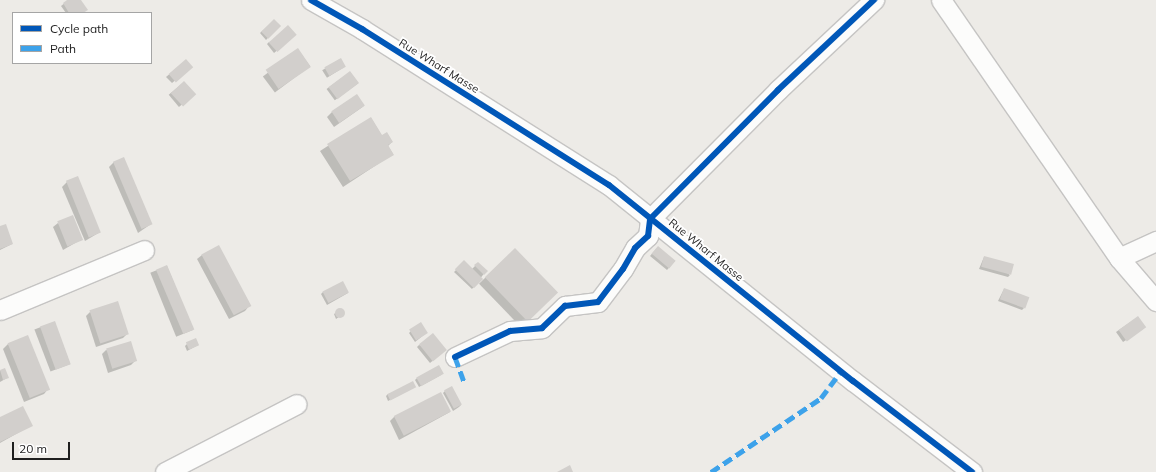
<!DOCTYPE html>
<html>
<head>
<meta charset="utf-8">
<style>
	body { margin:0 }
	#map { position:relative; width:1156px; height:472px; overflow:hidden; background:#edebe7; font-family:Mulish,sans-serif }
	div>[style] { position:absolute }
	[style*='--x'] { left:calc(var(--x)*1px); top:calc(var(--y)*1px); width:calc(var(--w)*1px); rotate:calc(var(--a)*1deg) }
	.shadow>* { inset:0; background:#0003; transform-origin:0 0 }
	.building>* { inset:0; background:#d2cfcc; transform-origin:0 0 }
	.round { border-radius:50% }
	.roads { filter:drop-shadow(1px 0 #c5c4c3) drop-shadow(-1px 0 #c5c4c3) drop-shadow(0 1px #c5c4c3) drop-shadow(0 -1px #c5c4c3) }
	.minor>* { height:19px; margin:-9.5px; padding:0 9.5px; transform-origin:9.5px; border-radius:9.5px; background:#fcfcfb }
	.quiet>* { height:5px; margin-top:-2.5px; transform-origin:0; background:repeating-linear-gradient(90deg,#3da2ea 0 10px,transparent 0 15px) }
	.cycleway>* { height:6px; margin:-3px; padding:0 3px; transform-origin:3px; border-radius:3px; background:#0057b8 }
	span { translate:-50% -50%; white-space:nowrap; text-align:center; line-height:1.15; -webkit-text-stroke:3.5px #fff; paint-order:stroke }
	.street-label { font-size:11px; color:#1e1e1e }
	.legend { position:absolute; left:12px; top:12px; width:140px; height:52px; box-sizing:border-box; background:#fff; border:1px solid #a5a5a5; margin:0; padding:5px 7px; list-style:none; font-size:12px; color:#1e1e1e }
	.legend li { display:flex; align-items:center; gap:8px; height:20px }
	.legend b { width:20px; border:1px solid #a5a5a5 }
	.scale { position:absolute; left:12px; top:442px; width:58px; height:18px; box-sizing:border-box; border:2px solid #1e1e1e; border-top:0; padding-left:5px; font-size:12px; line-height:14px; white-space:nowrap; color:#1e1e1e; -webkit-text-stroke:3px #fff; paint-order:stroke }
</style>
</head>
<body>
<div id="map">
	<div class="shadow">
		<div style="clip-path:polygon(69px 0,80px 0,83px 13px,66px 13px,61px 6px)"></div>
		<div style="clip-path:polygon(274px 20px,279px 26px,266px 40px,260px 33px)"></div>
		<div style="clip-path:polygon(293px 37px,274px 53px,267px 44px,269px 42px)"></div>
		<div style="left:298px;top:50px;width:20px;height:44px;rotate:53deg"></div>
		<div style="left:340px;top:59px;width:9px;height:21px;rotate:58deg"></div>
		<div style="clip-path:polygon(186px 60px,189px 69px,172px 83px,166px 77px)"></div>
		<div style="left:350px;top:72px;width:14px;height:29px;rotate:54deg"></div>
		<div style="left:184px;top:82px;width:16px;height:20px;rotate:50deg"></div>
		<div style="clip-path:polygon(364px 106px,334px 127px,327px 117px,332px 112px)"></div>
		<div style="clip-path:polygon(371px 118px,382px 136px,392px 142px,388px 146px,393px 154px,343px 187px,320px 151px)"></div>
		<div style="clip-path:polygon(114px 162px,151px 224px,138px 233px,109px 167px)"></div>
		<div style="clip-path:polygon(67px 182px,100px 232px,85px 241px,62px 187px)"></div>
		<div style="clip-path:polygon(58px 223px,82px 239px,63px 250px,53px 227px)"></div>
		<div style="clip-path:polygon(0 227px,12px 244px,0 250px)"></div>
		<div style="left:515px;top:249px;width:59px;height:50px;rotate:46deg"></div>
		<div style="clip-path:polygon(656px 249px,675px 261px,667px 270px,650px 256px)"></div>
		<div style="clip-path:polygon(202px 255px,249px 306px,245px 311px,229px 319px,197px 259px)"></div>
		<div style="clip-path:polygon(984px 257px,1010px 275px,1008px 277px,979px 269px)"></div>
		<div style="clip-path:polygon(464px 262px,472px 269px,478px 263px,486px 271px,472px 289px,454px 272px)"></div>
		<div style="left:167px;top:266px;width:69px;height:18px;rotate:68deg"></div>
		<div style="clip-path:polygon(1004px 289px,1024px 308px,1022px 310px,998px 301px)"></div>
		<div style="clip-path:polygon(323px 292px,348px 293px,327px 305px,321px 294px)"></div>
		<div style="clip-path:polygon(341px 309px,343px 314px,336px 319px,334px 314px)"></div>
		<div style="clip-path:polygon(90px 312px,128px 333px,123px 338px,96px 347px,86px 316px)"></div>
		<div style="clip-path:polygon(1138px 317px,1143px 329px,1123px 342px,1116px 332px)"></div>
		<div style="left:54px;top:322px;width:45px;height:21px;rotate:69deg"></div>
		<div style="clip-path:polygon(411px 331px,425px 334px,415px 342px,409px 333px)"></div>
		<div style="clip-path:polygon(8px 344px,48px 389px,44px 394px,24px 402px,3px 349px)"></div>
		<div style="clip-path:polygon(187px 344px,198px 345px,187px 351px,185px 346px)"></div>
		<div style="clip-path:polygon(419px 345px,443px 352px,430px 363px,417px 347px)"></div>
		<div style="clip-path:polygon(106px 350px,136px 360px,131px 365px,108px 373px,102px 354px)"></div>
		<div style="clip-path:polygon(4px 369px,7px 378px,0 382px,0 371px)"></div>
		<div style="clip-path:polygon(441px 375px,419px 387px,415px 380px,417px 378px)"></div>
		<div style="clip-path:polygon(415px 387px,388px 401px,386px 396px,388px 394px)"></div>
		<div style="clip-path:polygon(445px 391px,461px 405px,459px 407px,453px 411px,443px 393px)"></div>
		<div style="clip-path:polygon(450px 412px,399px 440px,390px 421px,394px 417px)"></div>
		<div style="clip-path:polygon(0 419px,32px 425px,0 443px)"></div>
	</div>
	<div class="building">
		<div style="clip-path:polygon(67px 0,81px 0,88px 10px,83px 13px,69px 13px,63px 3px)"></div>
		<div style="left:274px;top:19px;width:10px;height:18px;rotate:45deg"></div>
		<div style="left:288px;top:25px;width:13px;height:26px;rotate:48deg"></div>
		<div style="left:298px;top:48px;width:23px;height:39px;rotate:56deg"></div>
		<div style="left:341px;top:58px;width:10px;height:19px;rotate:61deg"></div>
		<div style="left:186px;top:59px;width:11px;height:23px;rotate:49deg"></div>
		<div style="left:350px;top:71px;width:15px;height:27px;rotate:53deg"></div>
		<div style="left:184px;top:81px;width:18px;height:18px;rotate:47deg"></div>
		<div style="left:357px;top:94px;width:14px;height:31px;rotate:56deg"></div>
		<div style="clip-path:polygon(371px 117px,382px 135px,387px 132px,393px 142px,388px 145px,394px 155px,350px 181px,327px 144px)"></div>
		<div style="left:124px;top:157px;width:73px;height:12px;rotate:67deg"></div>
		<div style="left:78px;top:176px;width:61px;height:13px;rotate:68deg"></div>
		<div style="left:73px;top:215px;width:27px;height:17px;rotate:68deg"></div>
		<div style="clip-path:polygon(6px 224px,13px 244px,0 249px,0 226px)"></div>
		<div style="left:219px;top:245px;width:69px;height:20px;rotate:62deg"></div>
		<div style="left:658px;top:246px;width:23px;height:10px;rotate:40deg"></div>
		<div style="left:515px;top:248px;width:62px;height:42px;rotate:46deg"></div>
		<div style="left:984px;top:256px;width:31px;height:11px;rotate:15deg"></div>
		<div style="left:464px;top:260px;width:27px;height:13px;rotate:45deg"></div>
		<div style="clip-path:polygon(478px 262px,488px 271px,484px 275px,474px 265px)"></div>
		<div style="left:167px;top:265px;width:70px;height:12px;rotate:67deg"></div>
		<div style="left:343px;top:281px;width:13px;height:23px;rotate:63deg"></div>
		<div style="left:1004px;top:288px;width:27px;height:12px;rotate:20deg"></div>
		<div style="left:118px;top:301px;width:35px;height:30px;rotate:72deg"></div>
		<div class="round" style="left:335px;top:308px;width:10px;height:10px"></div>
		<div style="left:1138px;top:316px;width:14px;height:24px;rotate:54deg"></div>
		<div style="left:55px;top:321px;width:46px;height:16px;rotate:70deg"></div>
		<div style="left:421px;top:322px;width:13px;height:14px;rotate:58deg"></div>
		<div style="left:433px;top:333px;width:22px;height:18px;rotate:51deg"></div>
		<div style="left:28px;top:335px;width:59px;height:22px;rotate:68deg"></div>
		<div style="left:196px;top:338px;width:8px;height:11px;rotate:67deg"></div>
		<div style="left:131px;top:341px;width:21px;height:26px;rotate:73deg"></div>
		<div style="left:439px;top:365px;width:10px;height:26px;rotate:61deg"></div>
		<div style="clip-path:polygon(5px 368px,9px 378px,3px 380px,0 370px)"></div>
		<div style="left:413px;top:381px;width:7px;height:29px;rotate:63deg"></div>
		<div style="left:452px;top:386px;width:21px;height:9px;rotate:62deg"></div>
		<div style="left:441px;top:392px;width:22px;height:53px;rotate:63deg"></div>
		<div style="clip-path:polygon(23px 406px,33px 426px,0 442px,0 417px)"></div>
		<div style="clip-path:polygon(570px 465px,573px 472px,557px 472px)"></div>
	</div>
	<div class="roads">
		<div class="minor">
			<div style="--x:311;--y:0;--w:59;--a:29.6"></div>
			<div style="--x:362;--y:29;--w:292;--a:32.3"></div>
			<div style="--x:609;--y:185;--w:313;--a:38.8"></div>
			<div style="--x:853;--y:381;--w:150;--a:37.4"></div>
			<div style="--x:941;--y:0;--w:313;--a:55.4"></div>
			<div style="--x:1119;--y:258;--w:57;--a:49.3"></div>
			<div style="--x:1119;--y:258;--w:41;--a:-24.7"></div>
			<div style="--x:0;--y:310;--w:156;--a:-22.6"></div>
			<div style="--x:455;--y:357;--w:61;--a:-25.3"></div>
			<div style="--x:510;--y:331;--w:32;--a:-5"></div>
			<div style="--x:542;--y:328;--w:32;--a:-44"></div>
			<div style="--x:565;--y:306;--w:33;--a:-7"></div>
			<div style="--x:598;--y:302;--w:41;--a:-52.9"></div>
			<div style="--x:623;--y:269;--w:24;--a:-60"></div>
			<div style="--x:635;--y:248;--w:18;--a:-43"></div>
			<div style="--x:648;--y:236;--w:17;--a:-83"></div>
			<div style="--x:650;--y:219;--w:182;--a:-45.2"></div>
			<div style="--x:778;--y:90;--w:132;--a:-43.2"></div>
			<div style="--x:165;--y:472;--w:148;--a:-27.3"></div>
		</div>
	</div>
	<div class="quiet">
		<div style="--x:455;--y:357;--w:29;--a:70"></div>
		<div style="--x:711;--y:472;--w:133;--a:-33.9"></div>
		<div style="--x:821;--y:398;--w:34;--a:-53"></div>
	</div>
	<div class="cycleway">
		<div style="--x:311;--y:0;--w:59;--a:29.6"></div>
		<div style="--x:362;--y:29;--w:292;--a:32.3"></div>
		<div style="--x:609;--y:185;--w:313;--a:38.8"></div>
		<div style="--x:853;--y:381;--w:150;--a:37.4"></div>
		<div style="--x:455;--y:357;--w:61;--a:-25.3"></div>
		<div style="--x:510;--y:331;--w:32;--a:-5"></div>
		<div style="--x:542;--y:328;--w:32;--a:-44"></div>
		<div style="--x:565;--y:306;--w:33;--a:-7"></div>
		<div style="--x:598;--y:302;--w:41;--a:-52.9"></div>
		<div style="--x:623;--y:269;--w:24;--a:-60"></div>
		<div style="--x:635;--y:248;--w:18;--a:-43"></div>
		<div style="--x:648;--y:236;--w:17;--a:-83"></div>
		<div style="--x:650;--y:219;--w:182;--a:-45.2"></div>
		<div style="--x:778;--y:90;--w:132;--a:-43.2"></div>
	</div>
	<div class="street-label">
		<span style="left:439px;top:66px;rotate:32deg">Rue Wharf Masse</span>
		<span style="left:706px;top:250px;rotate:39deg">Rue Wharf Masse</span>
	</div>
	<ul class="legend">
	<li><b style="height:5px;background:#0057b8"></b>Cycle path</li>
	<li><b style="height:5px;background:#3da2ea"></b>Path</li>
	</ul>
	<div class="scale">20 m</div>
</div>
</body>
</html>
